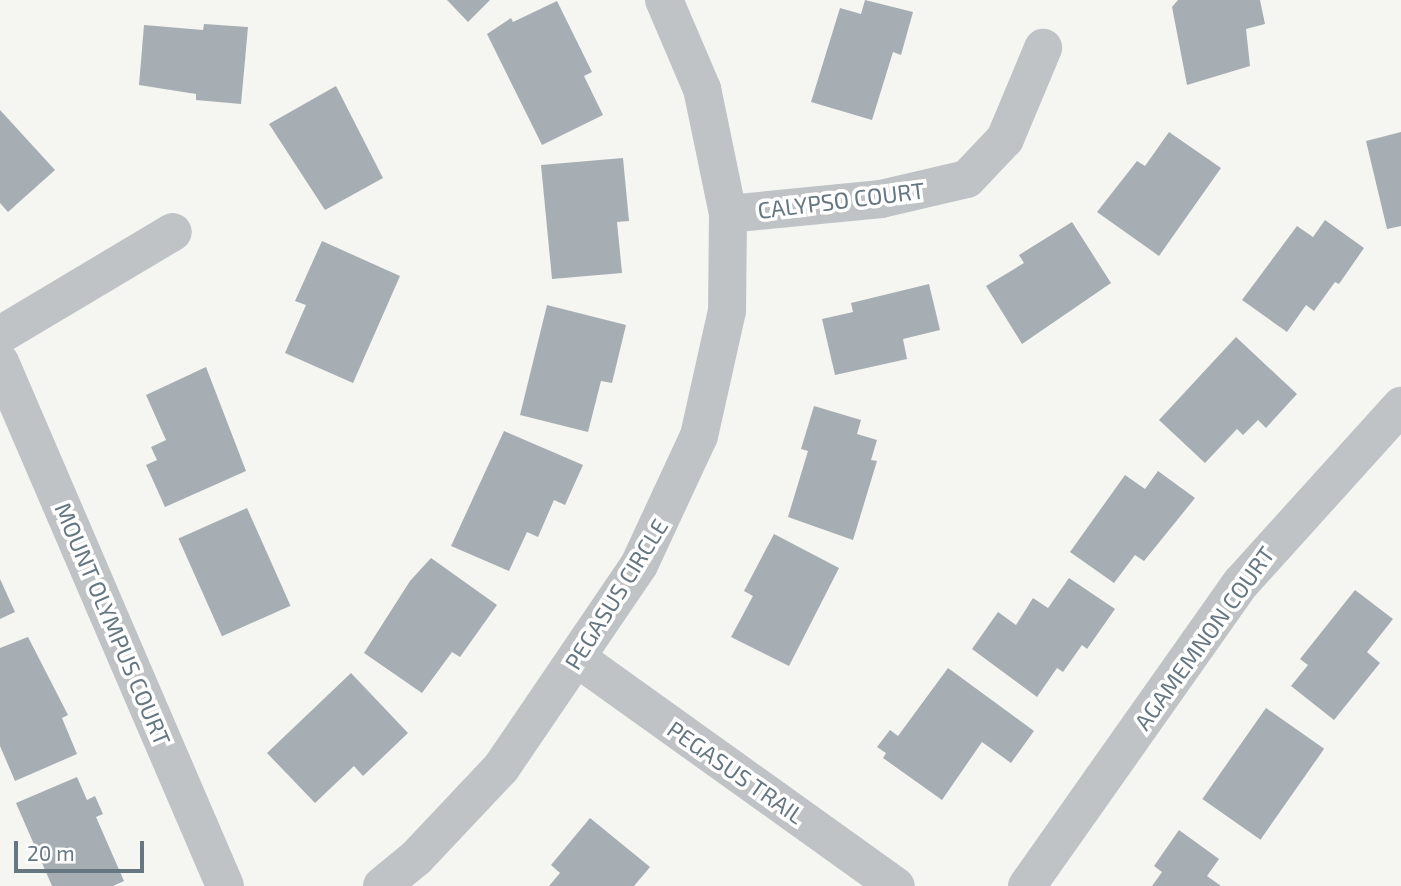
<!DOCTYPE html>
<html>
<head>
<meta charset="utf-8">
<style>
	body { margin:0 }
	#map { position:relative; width:1401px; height:886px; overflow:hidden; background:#f5f5f2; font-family:"Exo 2",sans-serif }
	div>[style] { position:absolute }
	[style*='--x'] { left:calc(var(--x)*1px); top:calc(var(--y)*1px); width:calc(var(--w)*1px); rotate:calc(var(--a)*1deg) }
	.building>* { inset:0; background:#a6aeb3; transform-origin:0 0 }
	.minor>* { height:38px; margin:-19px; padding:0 19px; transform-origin:19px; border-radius:19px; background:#bfc3c6 }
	span { translate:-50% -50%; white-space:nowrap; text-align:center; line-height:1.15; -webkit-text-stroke:7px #fff; paint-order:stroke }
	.street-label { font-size:23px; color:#667781 }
	.scale { position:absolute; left:14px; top:841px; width:130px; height:32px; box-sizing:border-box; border:4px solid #667781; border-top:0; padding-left:9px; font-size:21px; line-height:24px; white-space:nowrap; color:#667781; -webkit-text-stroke:5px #fff; paint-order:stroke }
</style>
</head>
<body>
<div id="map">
	<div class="building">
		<div style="clip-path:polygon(447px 0,490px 0,468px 22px)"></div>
		<div style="clip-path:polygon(865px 0,913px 12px,901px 55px,893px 52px,872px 120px,811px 102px,840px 8px,861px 14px)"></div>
		<div style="clip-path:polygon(1178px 0,1260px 0,1265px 24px,1246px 29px,1250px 66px,1187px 85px,1172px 7px)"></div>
		<div style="clip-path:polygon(557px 1px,592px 72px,584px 76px,603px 115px,542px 145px,487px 34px,511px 18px,513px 22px)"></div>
		<div style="clip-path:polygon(204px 24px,248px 27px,241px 104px,196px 100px,196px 94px,139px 85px,144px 25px,203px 30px)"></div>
		<div style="clip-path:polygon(336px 86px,383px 178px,325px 210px,269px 124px)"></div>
		<div style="clip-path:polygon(0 110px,55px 170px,8px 212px,0 203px)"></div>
		<div style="clip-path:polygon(1169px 132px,1221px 168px,1159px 256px,1097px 212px,1137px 161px,1145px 166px)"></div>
		<div style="clip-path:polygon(1401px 132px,1401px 226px,1387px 229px,1366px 141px)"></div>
		<div style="clip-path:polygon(623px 158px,629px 221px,617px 222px,622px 273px,552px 279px,541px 165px)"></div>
		<div style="clip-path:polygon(1325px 220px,1364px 248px,1339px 284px,1335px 282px,1314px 311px,1306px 305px,1287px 332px,1242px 300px,1297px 226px,1313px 237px)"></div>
		<div style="clip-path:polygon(1072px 222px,1111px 283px,1022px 344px,986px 286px,1024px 263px,1019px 255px)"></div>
		<div style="clip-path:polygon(322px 241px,400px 276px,353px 383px,285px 353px,306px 305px,295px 301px)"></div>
		<div style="clip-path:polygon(929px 284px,940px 330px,903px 339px,907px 359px,835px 375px,822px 319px,853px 312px,851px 303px)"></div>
		<div style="clip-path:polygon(547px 305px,626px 325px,612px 383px,601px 381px,588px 432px,520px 415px)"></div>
		<div style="clip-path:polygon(1236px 337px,1297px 394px,1266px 428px,1258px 420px,1243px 435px,1237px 429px,1205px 463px,1159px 420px)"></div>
		<div style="clip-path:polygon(206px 367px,246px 471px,165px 507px,146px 465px,157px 460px,151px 447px,166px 440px,146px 395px)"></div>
		<div style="clip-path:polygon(814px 406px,861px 420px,857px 434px,877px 440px,871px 460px,877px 461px,853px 540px,788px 517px,808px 451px,801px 449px)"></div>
		<div style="clip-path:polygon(504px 431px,583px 465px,565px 505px,554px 500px,538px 537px,527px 532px,509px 571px,451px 546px)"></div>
		<div style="clip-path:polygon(1158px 471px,1195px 498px,1144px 561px,1135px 555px,1114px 583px,1070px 552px,1125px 475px,1145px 489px)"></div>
		<div style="left:247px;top:508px;width:107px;height:75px;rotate:66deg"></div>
		<div style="clip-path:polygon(774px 534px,839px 568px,789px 666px,731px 637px,753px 596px,744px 591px)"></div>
		<div style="clip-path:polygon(431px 558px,497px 605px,460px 657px,452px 652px,422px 693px,364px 653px,410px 581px)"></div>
		<div style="clip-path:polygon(1069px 578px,1115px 609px,1087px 649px,1082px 645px,1063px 672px,1057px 668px,1037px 697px,972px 649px,998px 612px,1016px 625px,1033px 598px,1048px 608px)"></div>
		<div style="clip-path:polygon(0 579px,15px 612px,0 619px)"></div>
		<div style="clip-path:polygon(1355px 590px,1393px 619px,1367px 652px,1380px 663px,1334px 720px,1291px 686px,1308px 665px,1300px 659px)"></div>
		<div style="clip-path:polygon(28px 637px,68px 715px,62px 718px,77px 754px,15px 781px,0 746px,0 648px)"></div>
		<div style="clip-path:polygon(948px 668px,1034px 731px,1011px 763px,982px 742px,942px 800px,883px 758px,886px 753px,877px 747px,890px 730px,898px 736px)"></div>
		<div style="clip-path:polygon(351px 673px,408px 733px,363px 776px,354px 766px,315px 803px,267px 753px)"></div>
		<div style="left:1266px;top:708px;width:71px;height:111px;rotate:35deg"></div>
		<div style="clip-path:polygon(77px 777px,87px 800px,95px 796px,103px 814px,96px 817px,124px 881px,113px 886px,52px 886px,16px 803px)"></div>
		<div style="clip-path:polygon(590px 818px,650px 867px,634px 886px,549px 886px,560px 873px,551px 865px)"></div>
		<div style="clip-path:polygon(1179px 830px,1219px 859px,1207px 876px,1221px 886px,1152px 886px,1162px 872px,1154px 866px)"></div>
	</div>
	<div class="minor">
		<div style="--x:728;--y:214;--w:154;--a:-5.6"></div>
		<div style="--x:881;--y:199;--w:88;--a:-13.1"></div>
		<div style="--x:967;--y:179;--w:55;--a:-46.5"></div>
		<div style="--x:1005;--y:139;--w:99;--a:-67.3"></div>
		<div style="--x:0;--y:335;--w:201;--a:-30.8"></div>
		<div style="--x:0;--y:362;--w:570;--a:66.76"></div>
		<div style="--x:577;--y:658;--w:392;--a:35.6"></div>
		<div style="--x:382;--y:886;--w:45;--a:-39.6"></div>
		<div style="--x:417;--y:857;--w:122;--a:-46.7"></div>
		<div style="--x:501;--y:768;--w:245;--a:-55.8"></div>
		<div style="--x:639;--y:565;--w:142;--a:-65.1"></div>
		<div style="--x:699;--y:436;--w:128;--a:-77.4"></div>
		<div style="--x:727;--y:311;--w:97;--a:-89.4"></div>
		<div style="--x:728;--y:214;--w:128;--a:-101.7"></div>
		<div style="--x:702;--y:89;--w:97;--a:-113.1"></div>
		<div style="--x:1027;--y:886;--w:371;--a:-54.8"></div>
		<div style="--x:1241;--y:583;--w:239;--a:-47.9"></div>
	</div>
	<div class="street-label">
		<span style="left:841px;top:200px;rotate:-7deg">CALYPSO COURT</span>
		<span style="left:616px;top:594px;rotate:-58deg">PEGASUS CIRCLE</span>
		<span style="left:113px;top:624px;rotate:67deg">MOUNT OLYMPUS COURT</span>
		<span style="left:1204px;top:638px;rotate:-54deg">AGAMEMNON COURT</span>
		<span style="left:736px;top:772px;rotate:35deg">PEGASUS TRAIL</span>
	</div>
	<div class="scale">20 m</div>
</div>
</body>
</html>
